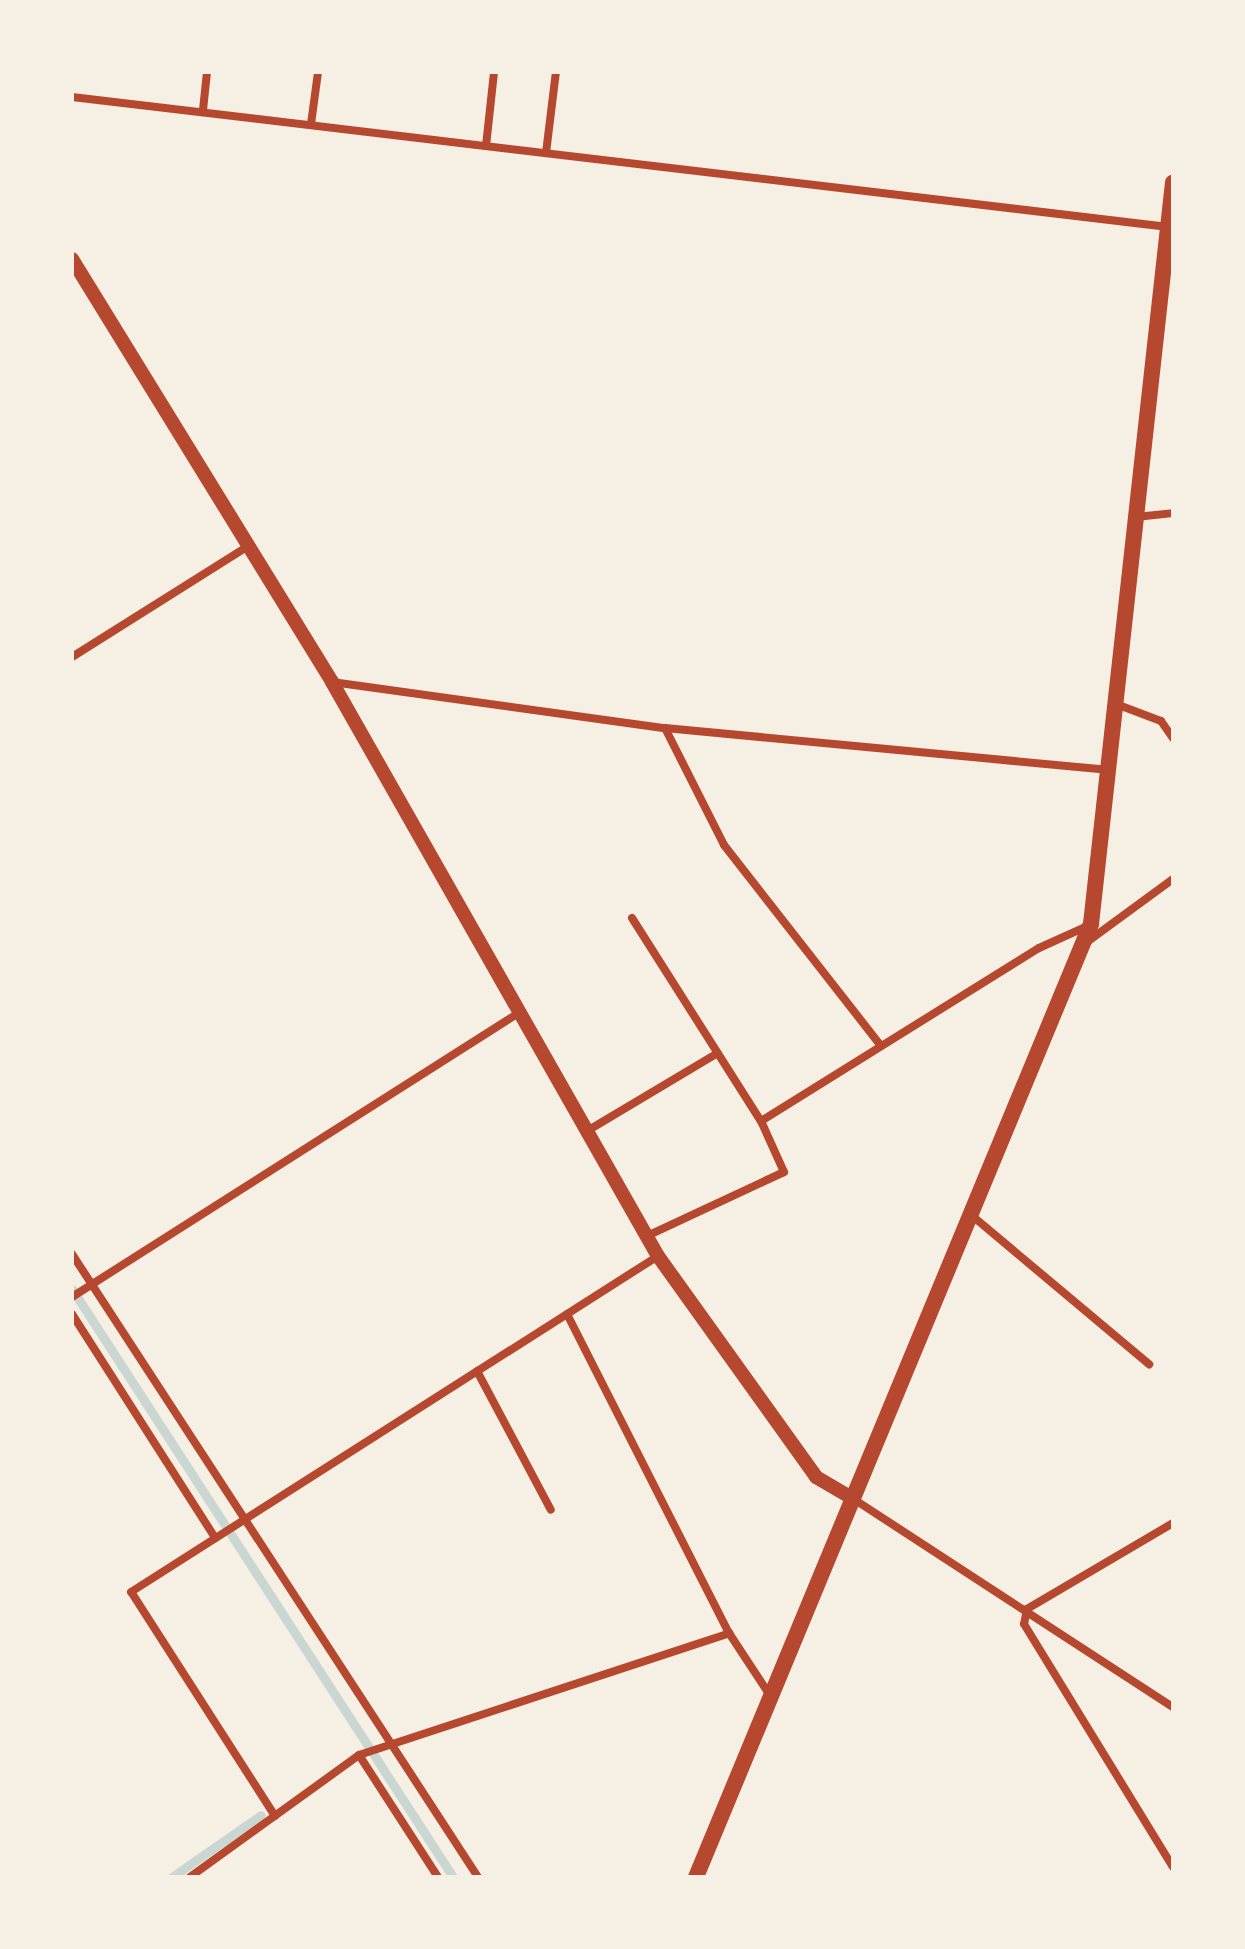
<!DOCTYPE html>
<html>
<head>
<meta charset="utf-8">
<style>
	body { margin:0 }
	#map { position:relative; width:1245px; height:1949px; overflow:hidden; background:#f6efe4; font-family:Ubuntu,sans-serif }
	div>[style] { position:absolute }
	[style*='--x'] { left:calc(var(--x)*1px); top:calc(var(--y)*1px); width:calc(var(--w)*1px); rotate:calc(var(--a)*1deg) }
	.stream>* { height:9px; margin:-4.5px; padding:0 4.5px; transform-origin:4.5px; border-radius:4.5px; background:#c9d6d2 }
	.minor>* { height:8px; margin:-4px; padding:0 4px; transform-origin:4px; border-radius:4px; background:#b5482f }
	.tertiary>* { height:14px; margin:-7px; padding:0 7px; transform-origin:7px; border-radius:7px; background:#b5482f }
	.secondary>* { height:16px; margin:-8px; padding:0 8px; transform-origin:8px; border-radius:8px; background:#b5482f }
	span { translate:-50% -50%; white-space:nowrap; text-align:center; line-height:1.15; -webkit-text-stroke:8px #f6efe4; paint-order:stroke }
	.frame { position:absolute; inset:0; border:74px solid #f6efe4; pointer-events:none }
</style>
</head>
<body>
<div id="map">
	<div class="stream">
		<div style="--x:72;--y:1289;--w:701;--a:57.06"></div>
		<div style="--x:172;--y:1877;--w:108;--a:-34.9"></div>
	</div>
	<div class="minor">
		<div style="--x:72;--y:97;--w:1104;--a:6.76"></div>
		<div style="--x:203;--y:110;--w:38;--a:-84"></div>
		<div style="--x:311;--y:124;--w:52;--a:-82.3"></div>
		<div style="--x:486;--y:146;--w:74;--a:-83.8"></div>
		<div style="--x:546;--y:153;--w:82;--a:-83"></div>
		<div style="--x:1136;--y:517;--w:37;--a:-6"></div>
		<div style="--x:72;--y:657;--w:210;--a:-32.2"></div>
		<div style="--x:332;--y:682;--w:336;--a:7.9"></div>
		<div style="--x:665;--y:728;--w:444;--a:5.4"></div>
		<div style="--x:1116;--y:704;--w:48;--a:20.7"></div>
		<div style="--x:1161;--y:721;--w:21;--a:55"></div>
		<div style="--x:665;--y:728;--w:131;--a:63.2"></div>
		<div style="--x:724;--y:845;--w:255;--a:52"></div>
		<div style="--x:632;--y:918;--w:241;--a:57.6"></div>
		<div style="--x:761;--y:1121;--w:56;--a:65.7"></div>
		<div style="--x:784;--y:1172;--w:151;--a:155"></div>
		<div style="--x:1087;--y:942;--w:107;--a:-36.2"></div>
		<div style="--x:761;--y:1121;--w:327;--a:-31.9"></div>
		<div style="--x:1039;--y:948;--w:56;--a:-24.3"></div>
		<div style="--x:587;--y:1131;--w:152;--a:-30.8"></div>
		<div style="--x:970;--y:1214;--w:234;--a:40"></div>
		<div style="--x:72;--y:1254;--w:744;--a:56.91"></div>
		<div style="--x:72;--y:1297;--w:531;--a:-32.46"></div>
		<div style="--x:72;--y:1314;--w:266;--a:57.4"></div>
		<div style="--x:567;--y:1314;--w:358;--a:63.1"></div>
		<div style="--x:729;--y:1633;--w:73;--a:56.7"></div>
		<div style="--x:477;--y:1371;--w:157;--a:62"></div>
		<div style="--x:852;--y:1498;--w:383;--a:33.1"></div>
		<div style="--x:1173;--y:1523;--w:169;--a:149.5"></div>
		<div style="--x:1027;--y:1609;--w:15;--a:101"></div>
		<div style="--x:1024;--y:1624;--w:285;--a:58.5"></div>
		<div style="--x:359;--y:1755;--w:145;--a:57.1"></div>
		<div style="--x:275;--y:1816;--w:266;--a:-122.7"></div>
		<div style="--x:131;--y:1592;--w:625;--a:-32.52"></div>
		<div style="--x:190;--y:1877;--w:208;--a:-35.8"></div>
		<div style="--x:359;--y:1755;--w:390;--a:-18.2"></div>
	</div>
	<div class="tertiary">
		<div style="--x:72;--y:259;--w:497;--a:58.4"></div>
		<div style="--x:332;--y:682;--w:660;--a:60.41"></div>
		<div style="--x:658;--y:1256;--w:272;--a:54.4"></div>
		<div style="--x:816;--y:1477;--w:42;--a:30.3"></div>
	</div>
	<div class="secondary">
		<div style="--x:696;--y:1877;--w:1032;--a:-67.49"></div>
		<div style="--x:1091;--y:924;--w:746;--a:-83.69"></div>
	</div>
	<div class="frame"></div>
</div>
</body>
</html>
